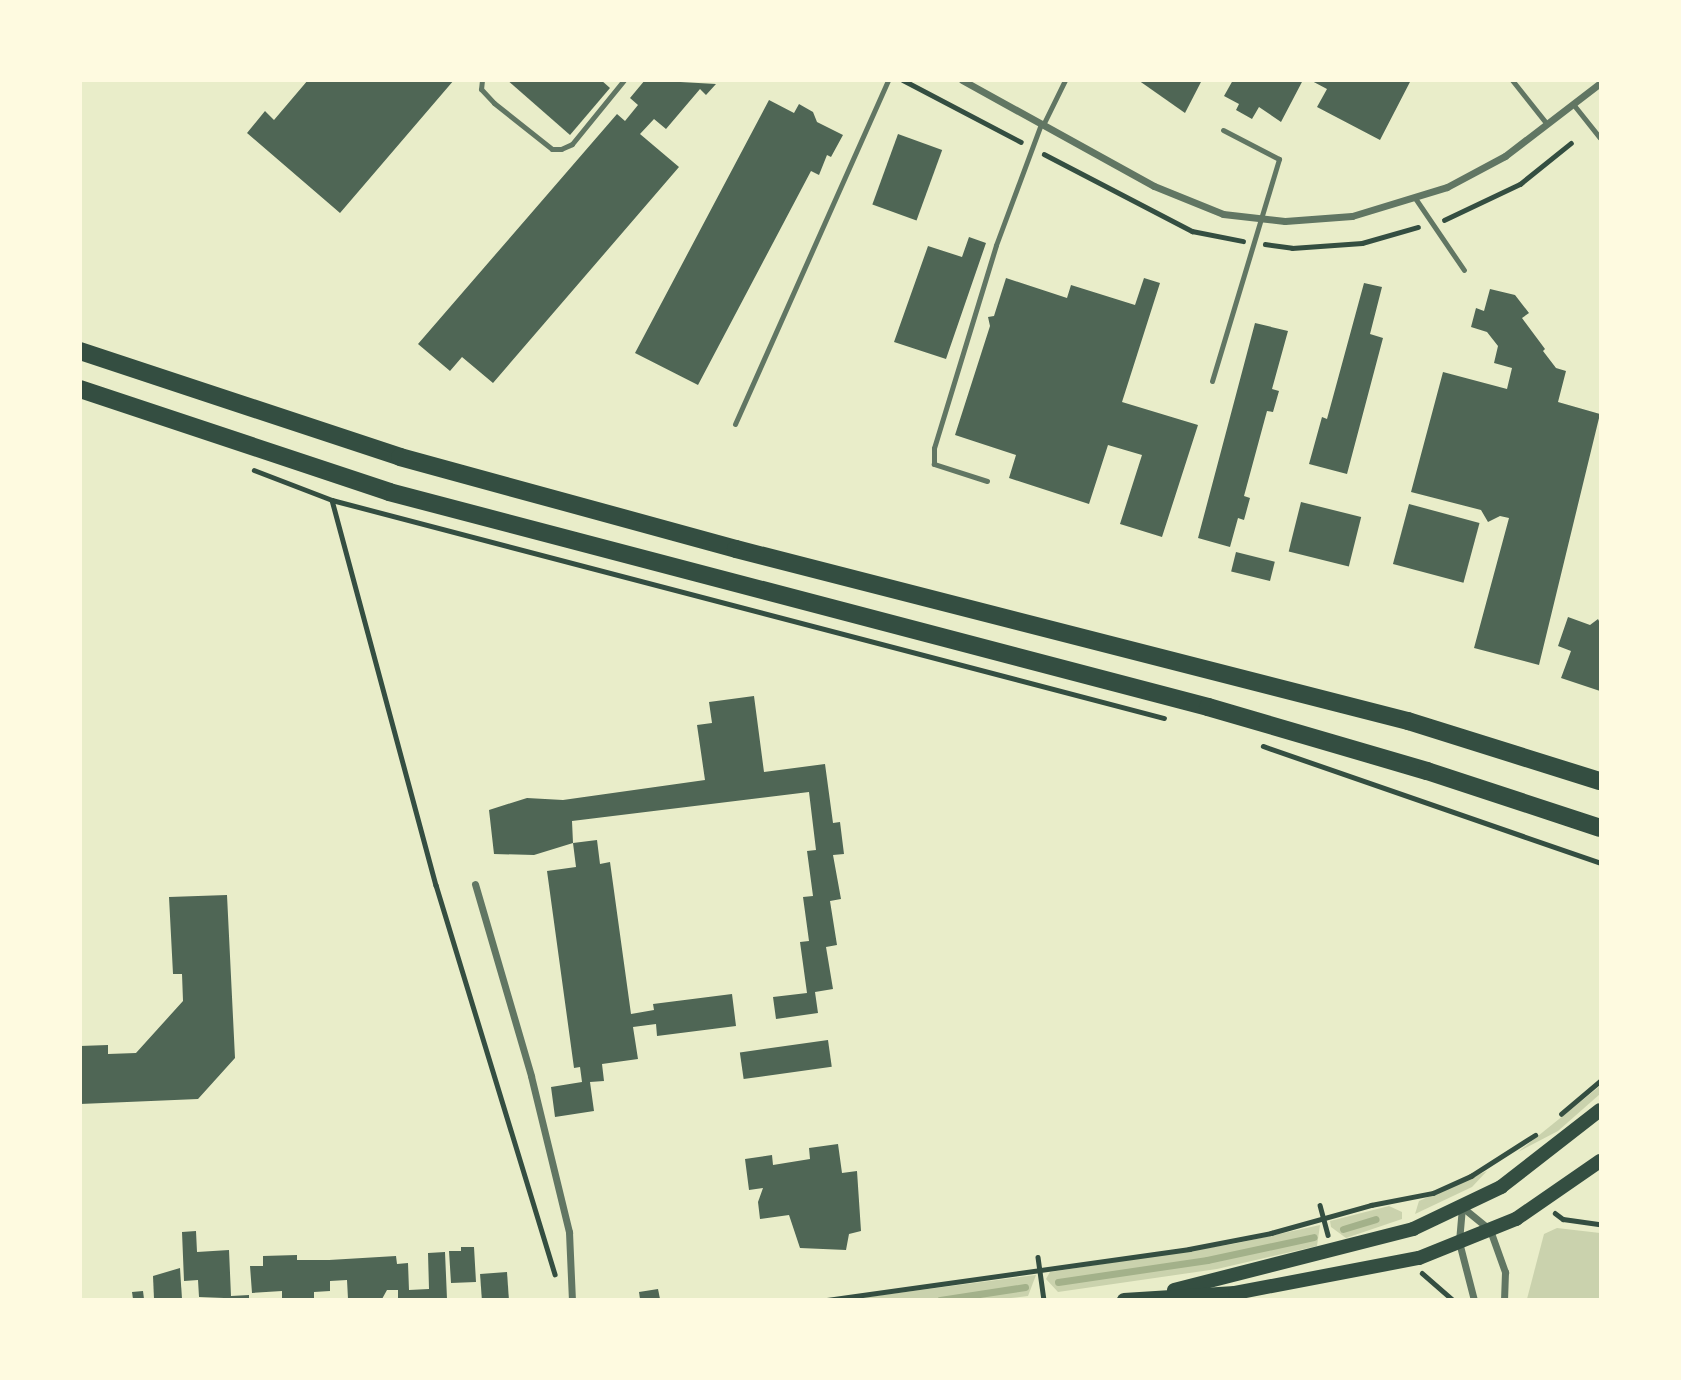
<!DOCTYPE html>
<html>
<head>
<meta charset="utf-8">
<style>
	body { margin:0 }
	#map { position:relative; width:1681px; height:1380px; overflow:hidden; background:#e9edc9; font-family:Inter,sans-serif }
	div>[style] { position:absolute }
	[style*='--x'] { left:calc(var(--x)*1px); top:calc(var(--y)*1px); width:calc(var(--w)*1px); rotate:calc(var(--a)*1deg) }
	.green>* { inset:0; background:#cad2ad }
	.stream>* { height:7px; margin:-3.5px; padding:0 3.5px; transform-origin:3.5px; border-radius:3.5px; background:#a3b18a }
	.building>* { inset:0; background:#4f6655; transform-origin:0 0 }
	.path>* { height:4.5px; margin:-2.25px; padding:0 2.25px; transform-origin:2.25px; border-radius:2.25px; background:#344e41 }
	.service>* { height:5px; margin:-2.5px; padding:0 2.5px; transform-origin:2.5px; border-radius:2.5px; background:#617663 }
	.minor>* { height:7px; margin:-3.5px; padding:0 3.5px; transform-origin:3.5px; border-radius:3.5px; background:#617663 }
	.secondary>* { height:14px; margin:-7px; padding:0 7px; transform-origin:7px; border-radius:7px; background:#344e41 }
	.primary>* { height:18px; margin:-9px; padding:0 9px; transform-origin:9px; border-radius:9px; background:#344e41 }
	span { translate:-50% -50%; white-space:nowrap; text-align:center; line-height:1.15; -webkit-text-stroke:7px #fefae0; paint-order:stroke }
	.frame { position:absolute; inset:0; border:82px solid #fefae0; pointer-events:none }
</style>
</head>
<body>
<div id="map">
	<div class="green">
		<div style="clip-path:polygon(1600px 1086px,1600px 1094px,1558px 1131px,1518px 1152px)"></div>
		<div style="clip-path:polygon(1487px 1171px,1472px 1187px,1415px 1214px,1419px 1201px)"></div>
		<div style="clip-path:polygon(1389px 1206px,1402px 1212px,1402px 1219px,1346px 1238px,1331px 1227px,1330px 1221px)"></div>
		<div style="clip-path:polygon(1320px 1225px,1317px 1246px,1217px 1269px,1058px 1292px,1046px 1279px,1050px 1272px,1233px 1244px)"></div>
		<div style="clip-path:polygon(1557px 1228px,1600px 1233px,1600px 1299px,1527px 1299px,1544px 1234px)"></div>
		<div style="clip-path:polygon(1036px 1275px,1028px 1296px,1002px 1299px,852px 1299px)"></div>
	</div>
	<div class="stream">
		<div style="--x:1343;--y:1229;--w:34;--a:-17"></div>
		<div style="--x:1058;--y:1282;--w:151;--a:-8.4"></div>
		<div style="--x:1207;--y:1260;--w:109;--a:-12.1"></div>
		<div style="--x:940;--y:1300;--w:86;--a:-8.7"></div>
	</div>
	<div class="building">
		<div style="clip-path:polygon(308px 80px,454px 80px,340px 213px,247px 133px,265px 111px,274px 120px)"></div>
		<div style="clip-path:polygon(507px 80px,601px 80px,610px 88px,570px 135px)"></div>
		<div style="clip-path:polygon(645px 80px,716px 84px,706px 95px,700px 89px,666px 129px,654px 119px,640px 134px,679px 167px,493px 383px,462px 357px,450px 371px,418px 344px,617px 114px,625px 121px,638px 105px,630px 98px)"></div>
		<div style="clip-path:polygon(1138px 80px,1202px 80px,1185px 113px)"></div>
		<div style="clip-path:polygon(1233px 80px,1303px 80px,1281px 122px,1259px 107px,1252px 119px,1236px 110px,1239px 104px,1224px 96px)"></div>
		<div style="clip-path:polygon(1310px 80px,1411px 80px,1380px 140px,1317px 107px,1327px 89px)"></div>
		<div style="clip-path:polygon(769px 100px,794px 113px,799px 104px,813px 112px,817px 122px,843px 135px,831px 157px,827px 155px,819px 175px,811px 171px,698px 385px,635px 353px)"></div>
		<div style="left:898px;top:134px;width:47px;height:75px;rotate:20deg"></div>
		<div style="clip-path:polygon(969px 237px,986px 243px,946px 359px,894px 342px,928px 246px,962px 257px)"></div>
		<div style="clip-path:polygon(1006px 278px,1067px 298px,1071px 285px,1135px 305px,1144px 278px,1160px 283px,1122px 402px,1198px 425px,1162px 537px,1120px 524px,1142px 455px,1108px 445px,1089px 504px,1009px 478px,1016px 455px,955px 435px,990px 326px,988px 317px,994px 316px)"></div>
		<div style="clip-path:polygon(1364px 283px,1382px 287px,1370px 334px,1383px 338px,1347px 474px,1309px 464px,1322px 417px,1327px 419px)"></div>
		<div style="clip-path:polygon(1490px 289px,1515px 295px,1529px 313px,1522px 318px,1545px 349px,1543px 351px,1556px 368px,1566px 371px,1558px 402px,1600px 414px,1539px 665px,1474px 648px,1509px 518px,1500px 516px,1488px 522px,1481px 510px,1411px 492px,1443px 372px,1507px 389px,1512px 368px,1494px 363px,1498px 346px,1487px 332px,1471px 327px,1476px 308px,1484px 311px)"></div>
		<div style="clip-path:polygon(1255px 323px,1288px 331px,1272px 389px,1279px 391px,1273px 412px,1267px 411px,1244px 496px,1250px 498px,1244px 520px,1238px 518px,1230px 547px,1198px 538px)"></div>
		<div style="left:1301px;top:502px;width:62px;height:51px;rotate:14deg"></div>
		<div style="left:1409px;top:504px;width:73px;height:62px;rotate:15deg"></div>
		<div style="left:1236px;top:552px;width:40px;height:20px;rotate:14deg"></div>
		<div style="clip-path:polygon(1568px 617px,1590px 625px,1598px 619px,1600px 623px,1600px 691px,1561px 678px,1571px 651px,1558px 646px)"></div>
		<div style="clip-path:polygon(754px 696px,764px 772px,825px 764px,833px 823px,840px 822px,844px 854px,833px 855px,841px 899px,830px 901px,837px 945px,826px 947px,833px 989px,815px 992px,818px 1013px,776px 1019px,773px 997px,807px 993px,800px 942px,809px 941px,803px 897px,813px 896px,807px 851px,816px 850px,809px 792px,572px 821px,573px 843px,534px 855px,494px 854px,489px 810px,527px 798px,563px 800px,705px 780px,697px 725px,712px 723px,709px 702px)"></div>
		<div style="clip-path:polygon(597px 840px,600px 864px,610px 862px,631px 1014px,654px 1010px,653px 1004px,732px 994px,736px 1026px,657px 1036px,656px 1024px,633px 1027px,638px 1059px,602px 1064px,604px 1081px,590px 1082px,594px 1111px,555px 1117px,551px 1087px,582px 1082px,580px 1067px,574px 1068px,547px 871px,576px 867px,573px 843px)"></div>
		<div style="clip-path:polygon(227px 895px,235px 1058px,198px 1099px,80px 1104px,80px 1046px,108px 1045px,108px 1054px,136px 1053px,183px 1001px,182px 974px,173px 974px,169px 897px)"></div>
		<div style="left:828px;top:1040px;width:27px;height:89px;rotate:82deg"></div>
		<div style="clip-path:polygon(838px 1144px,842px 1173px,857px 1171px,861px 1231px,849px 1234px,846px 1250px,800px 1248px,789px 1215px,760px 1219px,758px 1202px,763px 1188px,749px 1190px,745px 1159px,772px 1155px,773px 1165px,810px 1159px,809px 1148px)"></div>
		<div style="clip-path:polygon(196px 1231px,197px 1252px,229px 1250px,231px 1296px,249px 1295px,249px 1299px,199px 1297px,198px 1280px,184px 1281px,182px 1232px)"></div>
		<div style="clip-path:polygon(461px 1247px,474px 1247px,476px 1282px,451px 1283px,449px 1251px,461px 1251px)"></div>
		<div style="clip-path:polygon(445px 1252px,447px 1299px,398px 1299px,398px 1290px,387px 1290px,382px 1299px,348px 1299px,347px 1280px,330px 1281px,330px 1291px,314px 1292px,314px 1299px,282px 1299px,282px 1291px,252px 1293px,250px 1266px,263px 1266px,263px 1256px,297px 1255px,297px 1260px,329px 1260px,396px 1256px,397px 1264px,408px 1263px,409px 1290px,429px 1289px,428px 1253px)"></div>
		<div style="clip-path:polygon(180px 1268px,182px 1299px,154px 1299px,153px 1276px)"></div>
		<div style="left:507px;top:1272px;width:27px;height:27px;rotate:86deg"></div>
		<div style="clip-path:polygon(658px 1289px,660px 1299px,640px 1299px,639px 1292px)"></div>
		<div style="clip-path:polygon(143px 1291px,144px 1299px,133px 1299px,132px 1292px)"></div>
	</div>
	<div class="path">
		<div style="--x:903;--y:80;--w:133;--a:27.7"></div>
		<div style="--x:1044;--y:154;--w:167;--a:27.5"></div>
		<div style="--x:1192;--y:231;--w:52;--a:11.1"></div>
		<div style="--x:1444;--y:220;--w:84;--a:-25.3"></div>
		<div style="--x:1520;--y:184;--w:65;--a:-38.8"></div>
		<div style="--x:1265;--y:244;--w:27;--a:8"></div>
		<div style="--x:1292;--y:248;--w:70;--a:-4.1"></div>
		<div style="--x:1362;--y:243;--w:58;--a:-15.9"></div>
		<div style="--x:254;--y:470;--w:84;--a:21"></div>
		<div style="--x:332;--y:500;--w:860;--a:14.68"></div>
		<div style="--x:332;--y:500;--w:399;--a:74.9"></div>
		<div style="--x:436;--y:885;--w:407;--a:73"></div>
		<div style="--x:1263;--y:746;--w:357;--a:19.1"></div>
		<div style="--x:1561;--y:1114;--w:51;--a:-40.2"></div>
		<div style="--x:1320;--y:1205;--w:31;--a:75"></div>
		<div style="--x:1555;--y:1213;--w:10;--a:37"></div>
		<div style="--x:1563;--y:1219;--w:37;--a:8"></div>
		<div style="--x:1038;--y:1257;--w:43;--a:82.1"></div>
		<div style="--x:1422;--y:1273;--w:41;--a:41.1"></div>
		<div style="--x:827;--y:1300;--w:366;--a:-8"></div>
		<div style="--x:1189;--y:1249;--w:84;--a:-11"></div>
		<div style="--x:1271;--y:1233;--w:104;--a:-15.6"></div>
		<div style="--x:1371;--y:1205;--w:63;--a:-11"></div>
		<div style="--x:1433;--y:1193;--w:42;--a:-24.1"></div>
		<div style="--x:1471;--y:1176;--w:76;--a:-32.6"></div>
	</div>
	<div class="service">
		<div style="--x:482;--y:80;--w:9;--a:96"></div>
		<div style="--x:481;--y:89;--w:19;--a:47"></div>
		<div style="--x:494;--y:103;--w:74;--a:38.4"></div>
		<div style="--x:552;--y:149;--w:9;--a:0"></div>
		<div style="--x:561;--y:149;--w:12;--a:-24"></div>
		<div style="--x:572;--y:144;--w:82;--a:-50.9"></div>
		<div style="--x:1512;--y:80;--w:56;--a:51.5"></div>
		<div style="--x:1573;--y:104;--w:43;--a:51.5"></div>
		<div style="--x:1043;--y:125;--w:50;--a:-63.9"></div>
		<div style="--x:1415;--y:198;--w:87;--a:55.8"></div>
		<div style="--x:1212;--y:381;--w:232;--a:-73.2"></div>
		<div style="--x:1279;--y:159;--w:63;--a:-152.6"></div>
		<div style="--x:735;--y:424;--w:376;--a:-66"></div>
		<div style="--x:987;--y:481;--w:56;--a:-162.2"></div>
		<div style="--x:934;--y:464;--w:16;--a:-90"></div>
		<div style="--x:934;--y:448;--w:212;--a:-73"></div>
		<div style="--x:996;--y:245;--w:129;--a:-69.6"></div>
	</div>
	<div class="minor">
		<div style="--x:962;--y:80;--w:219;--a:28.9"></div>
		<div style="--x:1154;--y:186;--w:74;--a:22.1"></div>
		<div style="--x:1223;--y:214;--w:62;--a:6.4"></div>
		<div style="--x:1285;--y:221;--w:67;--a:-4.3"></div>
		<div style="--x:1352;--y:216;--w:99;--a:-17"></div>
		<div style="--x:1447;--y:187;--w:66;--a:-28.1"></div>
		<div style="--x:1505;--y:156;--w:120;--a:-37.5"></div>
		<div style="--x:475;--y:884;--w:200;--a:73.7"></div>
		<div style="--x:531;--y:1076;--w:161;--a:76.3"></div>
		<div style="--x:569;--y:1232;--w:68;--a:87.5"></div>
		<div style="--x:1462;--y:1207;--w:36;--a:39"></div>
		<div style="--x:1490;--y:1230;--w:45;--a:70.3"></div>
		<div style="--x:1505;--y:1272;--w:28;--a:92"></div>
		<div style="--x:1462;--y:1207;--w:35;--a:95"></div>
		<div style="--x:1459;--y:1242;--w:60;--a:75.5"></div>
	</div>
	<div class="secondary">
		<div style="--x:1174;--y:1290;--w:247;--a:-14.3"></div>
		<div style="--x:1413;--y:1229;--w:98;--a:-25.5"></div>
		<div style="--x:1501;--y:1187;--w:125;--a:-37.9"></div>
		<div style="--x:1124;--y:1300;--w:111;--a:-3.6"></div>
		<div style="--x:1235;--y:1293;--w:187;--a:-10.8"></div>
		<div style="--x:1419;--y:1258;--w:105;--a:-21.9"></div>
		<div style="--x:1516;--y:1219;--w:102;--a:-34.6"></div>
	</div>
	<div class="primary">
		<div style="--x:80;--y:351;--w:337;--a:18.3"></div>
		<div style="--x:400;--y:457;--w:348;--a:15.3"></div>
		<div style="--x:736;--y:549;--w:694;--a:14.36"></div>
		<div style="--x:1408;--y:721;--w:201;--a:17.4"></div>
		<div style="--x:80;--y:389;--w:326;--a:18.4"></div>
		<div style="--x:389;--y:492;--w:847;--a:14.71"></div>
		<div style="--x:1208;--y:707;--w:228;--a:16.3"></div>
		<div style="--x:1427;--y:771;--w:182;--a:18.2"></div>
	</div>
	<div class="frame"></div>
</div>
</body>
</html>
